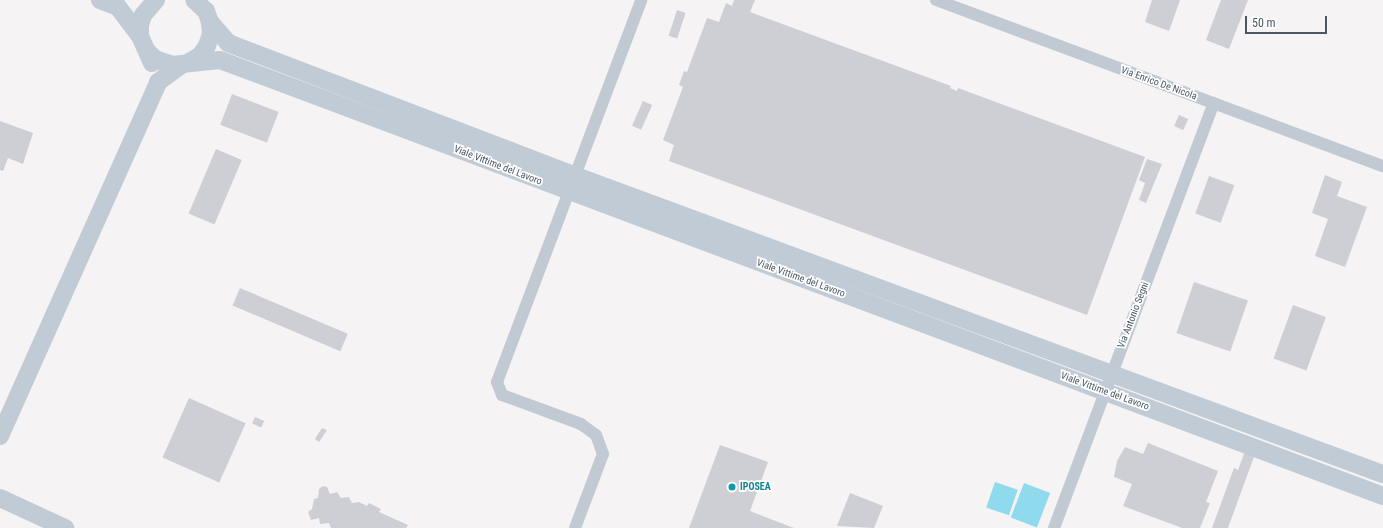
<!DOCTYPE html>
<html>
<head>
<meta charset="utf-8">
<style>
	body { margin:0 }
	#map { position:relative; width:1383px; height:528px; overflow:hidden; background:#f5f3f3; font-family:"Roboto Condensed",sans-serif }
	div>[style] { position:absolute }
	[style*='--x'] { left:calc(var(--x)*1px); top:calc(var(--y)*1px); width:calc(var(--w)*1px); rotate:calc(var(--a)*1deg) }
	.water>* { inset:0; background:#90daee; transform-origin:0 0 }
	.building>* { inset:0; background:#cdcfd5; transform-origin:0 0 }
	.street>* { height:12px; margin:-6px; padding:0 6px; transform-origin:6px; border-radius:6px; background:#c1cad2 }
	.secondary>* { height:18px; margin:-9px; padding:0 9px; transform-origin:9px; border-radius:9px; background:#c1cbd6 }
	.dots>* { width:11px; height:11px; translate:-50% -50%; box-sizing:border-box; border:2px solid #fff; border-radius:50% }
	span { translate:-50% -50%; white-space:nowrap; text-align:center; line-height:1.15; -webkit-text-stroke:3.5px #fff; paint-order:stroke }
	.street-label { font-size:10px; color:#4a5661 }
	.culture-label { font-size:10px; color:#0d838f; font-weight:700 }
	.left { translate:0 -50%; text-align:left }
	.scale { position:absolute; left:1245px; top:16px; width:82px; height:18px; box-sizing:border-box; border:2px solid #4a5661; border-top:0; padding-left:5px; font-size:12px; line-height:14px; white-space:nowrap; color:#4a5661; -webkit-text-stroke:3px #fff; paint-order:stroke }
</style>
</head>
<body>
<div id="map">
	<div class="water">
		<div style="left:995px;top:482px;width:24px;height:27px;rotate:19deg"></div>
		<div style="left:1024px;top:483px;width:28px;height:37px;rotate:21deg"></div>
	</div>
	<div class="building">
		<div style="clip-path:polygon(734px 0,755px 0,750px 12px,951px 86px,950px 88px,957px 91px,958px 88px,1145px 157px,1087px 315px,669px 161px,674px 145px,663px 140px,683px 87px,679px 85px,684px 71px,687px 72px,707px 18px,719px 22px,726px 3px,732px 6px)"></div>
		<div style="clip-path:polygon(1152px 0,1180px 0,1169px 31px,1145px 22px)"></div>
		<div style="clip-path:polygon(1221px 0,1248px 0,1229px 49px,1206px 40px)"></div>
		<div style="left:677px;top:10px;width:9px;height:27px;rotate:18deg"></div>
		<div style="left:232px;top:94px;width:50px;height:33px;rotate:21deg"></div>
		<div style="left:643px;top:101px;width:10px;height:27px;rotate:24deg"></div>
		<div style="left:1179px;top:115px;width:10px;height:12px;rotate:24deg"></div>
		<div style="clip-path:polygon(0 121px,33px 133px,23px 164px,8px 158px,3px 171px,0 170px)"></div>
		<div style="left:216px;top:149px;width:28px;height:70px;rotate:23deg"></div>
		<div style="clip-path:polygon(1147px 159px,1162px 164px,1146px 203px,1139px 200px,1145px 183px,1139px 180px)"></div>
		<div style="clip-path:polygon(1325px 175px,1342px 182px,1337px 196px,1367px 207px,1345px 267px,1315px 256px,1328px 219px,1312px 213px)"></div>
		<div style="left:1209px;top:176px;width:27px;height:40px;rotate:20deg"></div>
		<div style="left:1194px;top:282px;width:57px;height:54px;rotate:19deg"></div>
		<div style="left:240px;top:288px;width:117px;height:19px;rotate:23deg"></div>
		<div style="left:1293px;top:305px;width:35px;height:57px;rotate:20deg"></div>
		<div style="left:189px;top:398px;width:62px;height:65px;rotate:24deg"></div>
		<div style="left:255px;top:417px;width:10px;height:7px;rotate:24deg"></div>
		<div style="clip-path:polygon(322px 428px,327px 430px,319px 442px,315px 439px)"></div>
		<div style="clip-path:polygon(1148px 443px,1218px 471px,1206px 502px,1210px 503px,1200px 528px,1182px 528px,1123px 506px,1132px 484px,1114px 477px,1117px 461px,1125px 447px,1143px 454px)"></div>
		<div style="clip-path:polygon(720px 445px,768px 462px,750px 511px,794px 528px,689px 528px)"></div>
		<div style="clip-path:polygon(1245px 451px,1255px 454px,1228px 528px,1212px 528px,1234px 468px,1238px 470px)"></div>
		<div style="clip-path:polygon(323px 486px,327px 487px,330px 494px,337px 492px,341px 498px,349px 497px,352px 503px,359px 502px,367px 506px,369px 503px,381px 509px,379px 512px,408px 525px,406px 528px,331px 528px,329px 523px,320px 524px,319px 518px,311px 520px,308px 512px,312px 509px,314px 499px,318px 498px,319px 489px)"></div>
		<div style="clip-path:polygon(850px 493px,883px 506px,874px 528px,837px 526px)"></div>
	</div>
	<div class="street">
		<div style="--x:936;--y:0;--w:477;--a:20.4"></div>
		<div style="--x:575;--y:528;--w:79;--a:-69.3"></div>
		<div style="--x:603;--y:454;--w:20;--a:-110"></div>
		<div style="--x:596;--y:435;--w:19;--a:-144"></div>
		<div style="--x:581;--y:424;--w:84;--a:-159.8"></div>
		<div style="--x:502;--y:395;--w:14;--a:-111"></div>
		<div style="--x:497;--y:382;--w:408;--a:-69.3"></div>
		<div style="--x:1054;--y:528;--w:454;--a:-69.4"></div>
	</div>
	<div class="secondary">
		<div style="--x:100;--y:0;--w:19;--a:21"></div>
		<div style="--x:118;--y:7;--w:36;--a:53"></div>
		<div style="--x:210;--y:22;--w:28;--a:49"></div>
		<div style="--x:228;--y:43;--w:373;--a:20.9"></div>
		<div style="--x:576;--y:176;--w:860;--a:20.27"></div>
		<div style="--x:148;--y:52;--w:10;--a:45"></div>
		<div style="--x:155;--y:59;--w:18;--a:19"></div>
		<div style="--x:172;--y:65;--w:48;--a:-5.9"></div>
		<div style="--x:220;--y:60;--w:1242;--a:20.55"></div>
		<div style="--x:189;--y:62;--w:13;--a:-29"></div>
		<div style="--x:200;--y:56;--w:12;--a:-55"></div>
		<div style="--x:207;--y:46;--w:13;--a:-72"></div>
		<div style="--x:211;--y:34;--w:12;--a:-95"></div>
		<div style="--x:210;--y:22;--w:12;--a:-110"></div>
		<div style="--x:206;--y:11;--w:16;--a:-137"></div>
		<div style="--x:152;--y:63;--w:30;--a:-114"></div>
		<div style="--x:140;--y:36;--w:11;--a:-90"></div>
		<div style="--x:140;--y:25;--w:10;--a:-73"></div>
		<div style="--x:143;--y:15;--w:20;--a:-49"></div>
		<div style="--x:0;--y:436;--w:388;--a:-65.9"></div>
		<div style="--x:158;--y:82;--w:29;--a:-36"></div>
		<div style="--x:0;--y:498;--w:72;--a:24.8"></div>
	</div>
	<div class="dots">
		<div style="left:732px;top:487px;background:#0f9aa8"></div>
	</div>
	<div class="street-label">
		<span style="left:1159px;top:83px;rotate:20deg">Via Enrico De Nicola</span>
		<span style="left:498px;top:165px;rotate:21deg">Viale Vittime del Lavoro</span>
		<span style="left:801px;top:278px;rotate:20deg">Viale Vittime del Lavoro</span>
		<span style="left:1133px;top:315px;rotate:-69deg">Via Antonio Segni</span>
		<span style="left:1105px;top:391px;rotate:20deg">Viale Vittime del Lavoro</span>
	</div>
	<div class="culture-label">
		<span class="left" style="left:740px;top:487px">IPOSEA</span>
	</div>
	<div class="scale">50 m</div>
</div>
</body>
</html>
